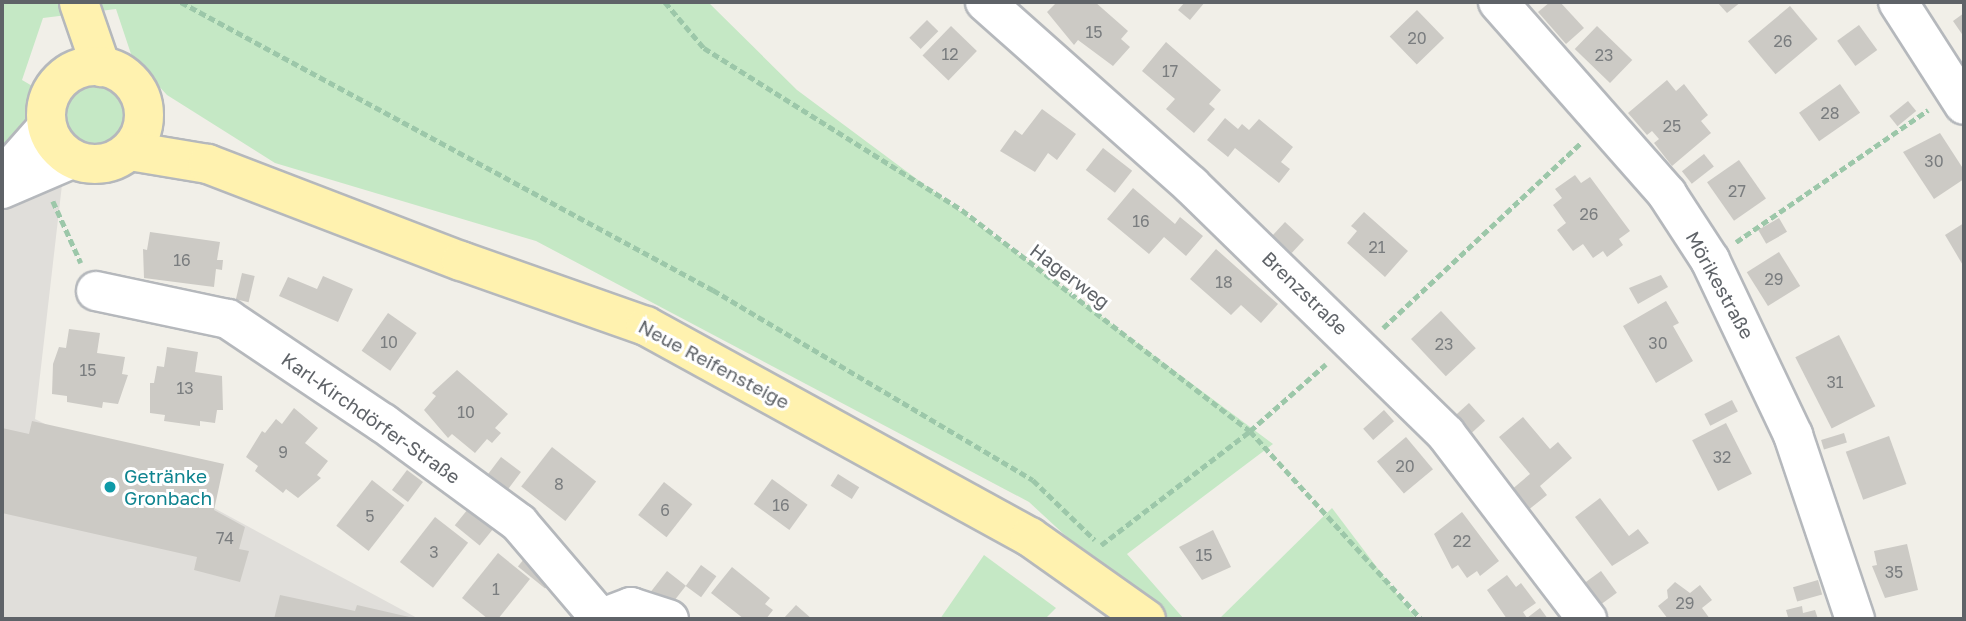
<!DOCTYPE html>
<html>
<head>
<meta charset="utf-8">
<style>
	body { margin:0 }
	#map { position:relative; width:1966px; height:621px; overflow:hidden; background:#f1efe8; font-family:"Golos Text",sans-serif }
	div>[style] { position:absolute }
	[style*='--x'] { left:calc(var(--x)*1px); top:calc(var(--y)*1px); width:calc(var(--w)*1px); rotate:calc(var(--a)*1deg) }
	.industrial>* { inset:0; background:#e0deda }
	.green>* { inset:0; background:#c5e8c5 }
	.round { border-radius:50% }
	.building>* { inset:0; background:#cccac5; transform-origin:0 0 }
	.path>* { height:4.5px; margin-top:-2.25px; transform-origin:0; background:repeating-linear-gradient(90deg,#9cc7a9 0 7px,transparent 0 10.5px) }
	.roads { filter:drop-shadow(2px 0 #b5b8bc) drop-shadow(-2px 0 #b5b8bc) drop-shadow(0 2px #b5b8bc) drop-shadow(0 -2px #b5b8bc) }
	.minor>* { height:38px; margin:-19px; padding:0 19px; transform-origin:19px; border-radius:19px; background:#fff }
	.major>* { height:38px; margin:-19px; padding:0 19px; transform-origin:19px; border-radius:19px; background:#fff2af }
	.major>.ring { margin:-19px; padding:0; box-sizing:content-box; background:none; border:38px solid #fff2af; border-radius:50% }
	.dots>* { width:19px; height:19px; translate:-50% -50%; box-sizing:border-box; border:4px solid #fff; border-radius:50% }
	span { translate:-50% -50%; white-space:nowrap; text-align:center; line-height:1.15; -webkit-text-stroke:6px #fff; paint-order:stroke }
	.number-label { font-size:16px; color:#7a7d7f }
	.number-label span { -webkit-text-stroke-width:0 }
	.street-label { font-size:19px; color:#5f6368 }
	.culture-label { font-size:19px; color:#0d838f }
	.left { translate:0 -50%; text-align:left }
	.frame { position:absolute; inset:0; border:4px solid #5f6368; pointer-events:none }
</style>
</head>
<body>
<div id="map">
	<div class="industrial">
		<div style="clip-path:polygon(63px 176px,35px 419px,212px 507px,419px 619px,2px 619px,2px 206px)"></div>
	</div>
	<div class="green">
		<div style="clip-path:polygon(2px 2px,708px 2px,797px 90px,1273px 444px,1127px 554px,1184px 619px,1166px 619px,1095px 563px,1029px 502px,536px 241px,275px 163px,167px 95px,132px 57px,116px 9px,43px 18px,22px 80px,34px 87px,26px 121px,2px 160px)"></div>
		<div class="round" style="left:60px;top:83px;width:66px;height:66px"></div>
		<div style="clip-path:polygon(1332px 508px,1416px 619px,1219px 619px)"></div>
		<div style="clip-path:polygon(984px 555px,1056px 608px,1045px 619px,940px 619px)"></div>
	</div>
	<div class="building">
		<div style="clip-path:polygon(1057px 2px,1095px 2px,1128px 31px,1121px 39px,1130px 47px,1113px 66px,1078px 40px,1074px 45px,1047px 12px)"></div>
		<div style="clip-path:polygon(1185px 2px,1205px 2px,1190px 20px,1178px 10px)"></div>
		<div style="clip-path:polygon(1550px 2px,1560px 2px,1584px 28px,1566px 44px,1538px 12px)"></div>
		<div style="clip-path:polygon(1717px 2px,1741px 2px,1727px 13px)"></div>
		<div style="left:1790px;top:6px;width:43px;height:55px;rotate:50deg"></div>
		<div style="left:1417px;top:10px;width:39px;height:38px;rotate:46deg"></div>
		<div style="clip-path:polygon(1964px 13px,1964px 37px,1953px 21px)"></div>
		<div style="left:927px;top:20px;width:16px;height:25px;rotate:45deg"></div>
		<div style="left:1859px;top:25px;width:31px;height:27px;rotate:54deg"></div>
		<div style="left:951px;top:26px;width:36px;height:41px;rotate:44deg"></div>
		<div style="left:1597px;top:26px;width:49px;height:32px;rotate:44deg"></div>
		<div style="clip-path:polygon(1166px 42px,1221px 90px,1209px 104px,1215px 109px,1194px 133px,1166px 109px,1175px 99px,1142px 71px)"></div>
		<div style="clip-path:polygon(1667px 80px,1676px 91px,1684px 84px,1708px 115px,1701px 121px,1711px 133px,1672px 166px,1654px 143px,1659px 139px,1652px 131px,1647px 135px,1628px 113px)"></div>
		<div style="left:1840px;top:84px;width:35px;height:50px;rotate:55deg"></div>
		<div style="left:1908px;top:101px;width:13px;height:24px;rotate:51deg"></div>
		<div style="clip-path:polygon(1042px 109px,1076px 134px,1057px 160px,1048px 153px,1035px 172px,1000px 151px,1015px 130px,1022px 135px)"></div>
		<div style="clip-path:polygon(1225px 118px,1238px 129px,1242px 124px,1249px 130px,1259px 119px,1293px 147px,1281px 162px,1290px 169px,1279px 183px,1235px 148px,1228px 157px,1207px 140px)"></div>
		<div style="clip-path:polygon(1940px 133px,1964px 170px,1964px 179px,1934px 199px,1903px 152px)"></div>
		<div style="left:1103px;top:148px;width:37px;height:28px;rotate:38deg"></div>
		<div style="left:1704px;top:154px;width:16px;height:28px;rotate:52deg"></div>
		<div style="left:1739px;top:160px;width:47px;height:39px;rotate:55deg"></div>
		<div style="clip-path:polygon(1575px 175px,1581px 183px,1590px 177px,1630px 231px,1619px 239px,1623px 245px,1607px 257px,1603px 251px,1593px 258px,1583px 244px,1573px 251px,1557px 230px,1566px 223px,1553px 205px,1562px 198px,1555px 189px)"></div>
		<div style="clip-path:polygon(1133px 188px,1175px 224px,1180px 217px,1203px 236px,1186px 256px,1164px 237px,1149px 254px,1107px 219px)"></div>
		<div style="clip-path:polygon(1364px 212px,1408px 251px,1385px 277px,1347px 243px,1357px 231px,1351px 226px)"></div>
		<div style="left:1779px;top:218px;width:16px;height:24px;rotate:60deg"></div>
		<div style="left:1285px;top:222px;width:26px;height:18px;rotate:43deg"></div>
		<div style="clip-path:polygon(1964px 223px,1964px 267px,1945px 235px)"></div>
		<div style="clip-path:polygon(150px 232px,220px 242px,217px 260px,223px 260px,222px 270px,216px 269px,214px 287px,144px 278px,143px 249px,147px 250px)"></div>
		<div style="clip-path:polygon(1216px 249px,1278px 304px,1261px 323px,1241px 305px,1231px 315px,1190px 279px)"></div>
		<div style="left:1779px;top:252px;width:40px;height:38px;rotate:58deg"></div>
		<div style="left:242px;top:273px;width:13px;height:27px;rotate:13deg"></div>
		<div style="clip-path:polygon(1661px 275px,1668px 287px,1638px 304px,1629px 288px)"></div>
		<div style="clip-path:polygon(323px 276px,353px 289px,338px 322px,279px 296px,288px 277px,317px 289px)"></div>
		<div style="clip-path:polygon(1666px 301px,1679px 323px,1673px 326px,1693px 361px,1656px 383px,1623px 326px)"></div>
		<div style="left:1441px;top:311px;width:51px;height:41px;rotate:47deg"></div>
		<div style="left:388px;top:313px;width:35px;height:46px;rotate:35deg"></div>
		<div style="clip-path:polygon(69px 329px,100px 333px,97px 353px,125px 357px,122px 374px,128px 375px,118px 404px,103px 402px,102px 408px,67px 402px,67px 396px,52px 394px,53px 364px,59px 347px,66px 348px)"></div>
		<div style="left:1839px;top:335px;width:80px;height:49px;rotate:63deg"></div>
		<div style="clip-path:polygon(167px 347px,198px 352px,195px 372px,222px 376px,223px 410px,217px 410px,215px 423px,200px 421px,200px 426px,164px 421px,165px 415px,150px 413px,150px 383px,154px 383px,157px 366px,164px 367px)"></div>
		<div style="clip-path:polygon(457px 370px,508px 414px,495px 428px,501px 433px,492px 443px,487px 439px,475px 453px,452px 434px,448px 438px,424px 410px,436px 396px,432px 393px)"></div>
		<div style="left:1732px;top:400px;width:13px;height:31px;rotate:63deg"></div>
		<div style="left:1469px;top:403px;width:24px;height:23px;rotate:48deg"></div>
		<div style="clip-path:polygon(294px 408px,318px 428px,305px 443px,328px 461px,317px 475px,321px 478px,298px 498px,286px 489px,283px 493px,255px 471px,258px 466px,246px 457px,262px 431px,265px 433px,276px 419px,282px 424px)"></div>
		<div style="left:1384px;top:410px;width:15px;height:28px;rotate:48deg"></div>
		<div style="clip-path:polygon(1523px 417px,1550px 449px,1558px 442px,1572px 458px,1540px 486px,1547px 495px,1527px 511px,1510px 491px,1530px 474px,1499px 437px)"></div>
		<div style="clip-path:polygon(32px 421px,224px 464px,214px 510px,245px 527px,239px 549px,249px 551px,240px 582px,194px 570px,197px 557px,2px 513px,2px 428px,29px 434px)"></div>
		<div style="left:1726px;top:423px;width:57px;height:38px;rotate:63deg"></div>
		<div style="left:1844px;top:433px;width:10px;height:24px;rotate:73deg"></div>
		<div style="left:1889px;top:436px;width:51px;height:46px;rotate:70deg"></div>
		<div style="left:1406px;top:437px;width:42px;height:38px;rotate:50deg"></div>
		<div style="left:552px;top:447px;width:56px;height:50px;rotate:38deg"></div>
		<div style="left:501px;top:457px;width:25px;height:22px;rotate:37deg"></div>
		<div style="left:407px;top:470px;width:20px;height:25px;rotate:37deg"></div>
		<div style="left:838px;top:474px;width:25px;height:14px;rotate:32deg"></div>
		<div style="left:772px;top:479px;width:44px;height:31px;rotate:36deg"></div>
		<div style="left:372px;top:480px;width:41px;height:58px;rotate:38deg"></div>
		<div style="left:664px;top:482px;width:36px;height:42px;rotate:38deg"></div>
		<div style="clip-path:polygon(1600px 498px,1629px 536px,1638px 529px,1649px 543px,1612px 566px,1575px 517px)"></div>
		<div style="left:468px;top:509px;width:32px;height:21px;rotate:39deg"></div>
		<div style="clip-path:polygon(1462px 512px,1499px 561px,1480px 576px,1477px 571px,1467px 578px,1458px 565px,1452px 569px,1434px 534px)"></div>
		<div style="left:435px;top:517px;width:42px;height:57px;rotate:38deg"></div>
		<div style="clip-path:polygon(1213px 530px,1231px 567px,1202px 580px,1179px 547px)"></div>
		<div style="clip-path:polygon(1907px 544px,1918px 590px,1885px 598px,1872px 566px,1877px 565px,1874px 551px)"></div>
		<div style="clip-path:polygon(498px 553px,530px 579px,498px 619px,488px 619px,462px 598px)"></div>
		<div style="left:528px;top:554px;width:35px;height:16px;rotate:39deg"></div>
		<div style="left:701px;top:565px;width:19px;height:26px;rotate:36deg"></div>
		<div style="clip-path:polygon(732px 567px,770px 598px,765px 604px,773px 610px,766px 619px,744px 619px,711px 593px)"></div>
		<div style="left:667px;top:571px;width:24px;height:26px;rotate:38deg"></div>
		<div style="left:1601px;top:571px;width:27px;height:25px;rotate:54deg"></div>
		<div style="clip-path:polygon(1507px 575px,1516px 587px,1521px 583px,1536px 603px,1523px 612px,1527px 618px,1540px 608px,1548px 619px,1507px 619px,1487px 590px)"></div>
		<div style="left:1818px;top:580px;width:15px;height:26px;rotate:74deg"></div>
		<div style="clip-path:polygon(1675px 582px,1690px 593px,1700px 585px,1712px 600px,1702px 608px,1710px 619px,1668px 619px,1658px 606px,1668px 598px,1667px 590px)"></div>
		<div style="clip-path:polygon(280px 595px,355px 611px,357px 605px,418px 619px,274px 619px)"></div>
		<div style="clip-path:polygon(796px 605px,812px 619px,783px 619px)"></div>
		<div style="clip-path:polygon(1802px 606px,1803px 613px,1815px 610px,1818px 619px,1783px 619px,1788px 617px,1786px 610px)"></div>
	</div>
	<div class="path">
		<div style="--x:181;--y:2;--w:605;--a:28.43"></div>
		<div style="--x:713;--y:290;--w:372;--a:30.7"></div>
		<div style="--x:1033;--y:480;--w:86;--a:44.1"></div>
		<div style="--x:665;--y:2;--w:60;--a:49.7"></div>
		<div style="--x:704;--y:48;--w:305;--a:32.1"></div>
		<div style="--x:962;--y:210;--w:363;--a:37.5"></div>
		<div style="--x:1250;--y:431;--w:254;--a:47.7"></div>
		<div style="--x:53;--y:201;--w:68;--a:65.7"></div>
		<div style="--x:1736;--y:242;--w:233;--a:-34.5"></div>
		<div style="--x:1383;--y:328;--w:271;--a:-43.1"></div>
		<div style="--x:1101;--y:545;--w:188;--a:-37.4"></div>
		<div style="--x:1250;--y:431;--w:101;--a:-41.4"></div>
	</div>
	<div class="roads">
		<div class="minor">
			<div style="--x:985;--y:2;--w:276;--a:41.6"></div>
			<div style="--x:1191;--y:185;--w:356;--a:44.3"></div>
			<div style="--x:1446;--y:434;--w:233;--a:52.7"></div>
			<div style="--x:1498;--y:2;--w:256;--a:48.6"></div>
			<div style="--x:1667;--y:194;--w:79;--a:56.9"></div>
			<div style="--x:1710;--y:260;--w:194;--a:64.6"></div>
			<div style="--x:1793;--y:435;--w:194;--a:71.4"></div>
			<div style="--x:1898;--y:2;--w:122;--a:57.3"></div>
			<div style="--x:2;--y:178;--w:68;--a:-48.6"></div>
			<div style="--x:2;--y:189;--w:76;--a:-23.2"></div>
			<div style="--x:96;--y:291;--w:135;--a:12"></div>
			<div style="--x:228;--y:319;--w:187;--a:33.9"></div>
			<div style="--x:383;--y:423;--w:169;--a:36.3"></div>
			<div style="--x:519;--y:523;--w:126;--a:49.5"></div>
			<div style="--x:602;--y:618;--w:31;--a:-21"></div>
			<div style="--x:631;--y:607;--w:40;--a:18"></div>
		</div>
		<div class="major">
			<div style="--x:79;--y:3;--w:68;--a:71"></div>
			<div class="ring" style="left:46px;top:66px;width:60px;height:60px"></div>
			<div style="--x:130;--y:151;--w:79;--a:9.5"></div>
			<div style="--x:208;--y:164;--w:271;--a:21"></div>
			<div style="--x:461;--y:261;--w:196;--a:19.4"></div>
			<div style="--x:646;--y:326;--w:438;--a:28.8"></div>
			<div style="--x:1030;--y:537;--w:142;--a:35.3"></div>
		</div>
	</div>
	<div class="dots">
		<div style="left:110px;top:487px;background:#0f9aa8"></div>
	</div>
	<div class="number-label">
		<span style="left:1094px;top:32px">15</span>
		<span style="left:1417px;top:38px">20</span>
		<span style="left:1783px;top:41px">26</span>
		<span style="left:950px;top:54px">12</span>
		<span style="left:1604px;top:55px">23</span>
		<span style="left:1170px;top:71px">17</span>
		<span style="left:1830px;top:113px">28</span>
		<span style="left:1672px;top:126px">25</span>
		<span style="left:1934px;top:161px">30</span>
		<span style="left:1737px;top:191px">27</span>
		<span style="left:1589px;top:214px">26</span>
		<span style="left:1141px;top:221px">16</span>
		<span style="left:1377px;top:247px">21</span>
		<span style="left:182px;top:260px">16</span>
		<span style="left:1774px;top:279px">29</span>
		<span style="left:1224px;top:282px">18</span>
		<span style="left:389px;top:342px">10</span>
		<span style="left:1658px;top:343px">30</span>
		<span style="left:1444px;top:344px">23</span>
		<span style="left:88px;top:370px">15</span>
		<span style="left:1835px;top:382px">31</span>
		<span style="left:185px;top:388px">13</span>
		<span style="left:466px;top:412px">10</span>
		<span style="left:283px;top:452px">9</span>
		<span style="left:1722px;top:457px">32</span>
		<span style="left:1405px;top:466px">20</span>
		<span style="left:559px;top:484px">8</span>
		<span style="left:781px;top:505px">16</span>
		<span style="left:665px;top:510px">6</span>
		<span style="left:370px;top:516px">5</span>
		<span style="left:225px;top:538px">74</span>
		<span style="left:1462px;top:541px">22</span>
		<span style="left:434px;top:552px">3</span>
		<span style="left:1204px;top:555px">15</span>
		<span style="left:1894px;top:572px">35</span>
		<span style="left:496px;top:589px">1</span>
		<span style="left:1685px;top:603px">29</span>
	</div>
	<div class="street-label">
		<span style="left:1070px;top:276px;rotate:37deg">Hagerweg</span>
		<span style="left:1720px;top:285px;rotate:61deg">Mörikestraße</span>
		<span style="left:1305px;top:293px;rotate:44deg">Brenzstraße</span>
		<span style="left:714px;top:364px;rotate:28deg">Neue Reifensteige</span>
		<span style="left:371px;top:418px;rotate:35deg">Karl-Kirchdörfer-Straße</span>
	</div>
	<div class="culture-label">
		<span class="left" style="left:124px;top:487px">Getränke<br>Gronbach</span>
	</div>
	<div class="frame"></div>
</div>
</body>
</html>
